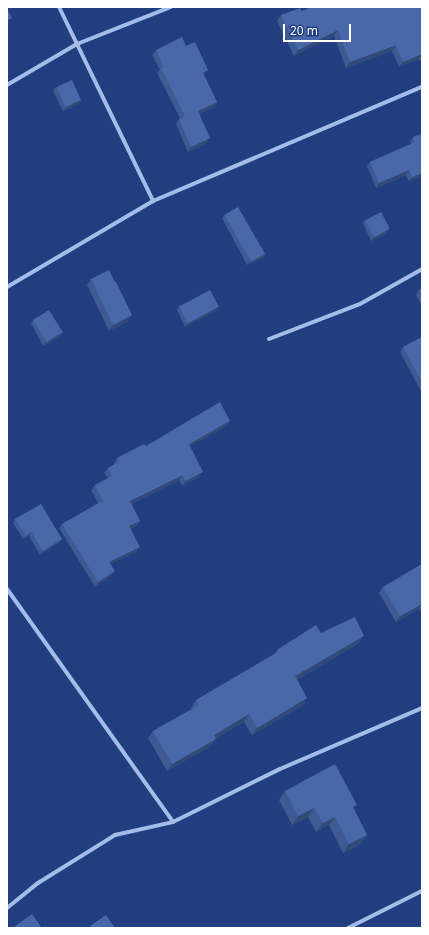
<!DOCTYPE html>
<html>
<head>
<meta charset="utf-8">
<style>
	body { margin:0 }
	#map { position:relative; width:429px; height:935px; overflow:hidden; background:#203e80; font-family:"Noto Sans",sans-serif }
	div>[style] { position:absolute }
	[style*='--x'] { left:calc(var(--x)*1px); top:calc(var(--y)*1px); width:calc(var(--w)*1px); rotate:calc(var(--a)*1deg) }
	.minor>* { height:4px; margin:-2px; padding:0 2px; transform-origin:2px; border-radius:2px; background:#a5bbe8 }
	.wall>* { inset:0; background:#3f5992 }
	.shaded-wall>* { inset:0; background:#334977 }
	.building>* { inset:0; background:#4968aa; transform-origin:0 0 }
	span { translate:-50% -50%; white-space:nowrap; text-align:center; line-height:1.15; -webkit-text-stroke:4px #203e80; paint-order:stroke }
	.frame { position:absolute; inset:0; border:8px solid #fff; pointer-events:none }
	.scale { position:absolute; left:283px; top:24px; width:68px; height:18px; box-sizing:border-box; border:2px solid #fff; border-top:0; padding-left:5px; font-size:12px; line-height:14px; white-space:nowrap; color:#fff; -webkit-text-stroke:3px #203e80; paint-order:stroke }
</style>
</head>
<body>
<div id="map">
	<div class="minor">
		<div style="--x:59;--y:7;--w:216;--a:64.1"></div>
		<div style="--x:7;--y:85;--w:81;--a:-30.4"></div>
		<div style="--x:77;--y:44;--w:101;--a:-21.5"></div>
		<div style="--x:7;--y:287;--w:169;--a:-30.5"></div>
		<div style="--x:153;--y:201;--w:292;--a:-23"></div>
		<div style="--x:269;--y:339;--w:97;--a:-21"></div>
		<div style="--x:360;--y:304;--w:71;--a:-29.4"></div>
		<div style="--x:7;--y:589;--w:286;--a:54.5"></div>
		<div style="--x:7;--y:908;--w:40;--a:-39"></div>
		<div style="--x:38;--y:883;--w:91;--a:-31.9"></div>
		<div style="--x:115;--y:835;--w:59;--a:-12.6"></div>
		<div style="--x:173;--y:822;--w:119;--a:-26.4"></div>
		<div style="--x:280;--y:769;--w:155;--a:-23.2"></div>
		<div style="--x:348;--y:928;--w:83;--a:-26.6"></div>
	</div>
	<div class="wall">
		<div style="clip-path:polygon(422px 7px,422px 60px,420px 61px,419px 59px,399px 67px,392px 51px,346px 68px,334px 36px,294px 56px,277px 21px,281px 15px,302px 11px)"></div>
		<div style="clip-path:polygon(186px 46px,204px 75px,217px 102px,214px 107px,199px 114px,206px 143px,188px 152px,176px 124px,179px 119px,180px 118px,157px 73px,160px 70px,152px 55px,156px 50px)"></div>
		<div style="clip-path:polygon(56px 87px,79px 104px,63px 111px,53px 91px)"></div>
		<div style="clip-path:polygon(422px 134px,422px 176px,409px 181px,406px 175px,376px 188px,367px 166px,370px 162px,411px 144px,410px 142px,413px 137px)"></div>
		<div style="clip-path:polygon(224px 215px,265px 254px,263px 258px,247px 265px,222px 218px)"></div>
		<div style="clip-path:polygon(365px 220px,387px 233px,371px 241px,363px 223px)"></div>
		<div style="clip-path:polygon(91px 279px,115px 282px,132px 315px,128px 321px,109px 331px,87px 285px)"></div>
		<div style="clip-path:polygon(422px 289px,422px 306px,416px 295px,419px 290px)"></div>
		<div style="clip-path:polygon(179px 306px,216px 311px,185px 327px,177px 310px)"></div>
		<div style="clip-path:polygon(33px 320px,63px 332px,60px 336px,43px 346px,31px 323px)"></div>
		<div style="clip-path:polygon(422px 337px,422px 393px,400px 352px,403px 347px)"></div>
		<div style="clip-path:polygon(227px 426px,190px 446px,199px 477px,182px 486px,179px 480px,131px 504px,140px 521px,136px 526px,131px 529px,136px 552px,110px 564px,111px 576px,95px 587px,59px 528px,62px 524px,98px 503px,91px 490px,95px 485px,108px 478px,104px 473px,108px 468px,114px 465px,114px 463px,117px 458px,146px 446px)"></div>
		<div style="clip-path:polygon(15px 519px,62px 539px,59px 543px,40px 555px,29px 536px,23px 539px,13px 523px)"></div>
		<div style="clip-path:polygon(422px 564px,422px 614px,419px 609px,396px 622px,379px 593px,383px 587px)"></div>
		<div style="clip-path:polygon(321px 633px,359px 643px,297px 680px,307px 698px,302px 706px,252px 735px,244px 722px,216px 738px,211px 746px,167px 771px,148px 738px,153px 731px,192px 709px,191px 708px,196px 700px,274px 654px,277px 650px)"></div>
		<div style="clip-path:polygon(285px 791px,354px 810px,367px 835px,361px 844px,343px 853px,329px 825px,316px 832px,308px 817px,292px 825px,279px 800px)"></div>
	</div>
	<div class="shaded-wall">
		<div style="clip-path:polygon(12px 18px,9px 21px,7px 22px,7px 20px)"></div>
		<div style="clip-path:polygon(338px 30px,334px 36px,294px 56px,298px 50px)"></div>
		<div style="clip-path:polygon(396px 45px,392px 51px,346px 68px,350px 62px)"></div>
		<div style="clip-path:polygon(422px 54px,422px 55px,419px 59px,399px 67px,403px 62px)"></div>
		<div style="clip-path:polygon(208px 70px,204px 75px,203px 73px)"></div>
		<div style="clip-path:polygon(81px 100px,79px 104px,63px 111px,66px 107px)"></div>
		<div style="clip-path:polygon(217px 102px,214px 107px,194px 116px,198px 111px)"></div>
		<div style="clip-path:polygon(210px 138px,206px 143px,188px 152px,191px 147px)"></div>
		<div style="clip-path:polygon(409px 170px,406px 175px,376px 188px,379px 183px)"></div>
		<div style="clip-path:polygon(422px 173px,422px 176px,409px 181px,412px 177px)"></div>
		<div style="clip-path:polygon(390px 229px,387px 233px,371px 241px,374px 237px)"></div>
		<div style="clip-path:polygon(265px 254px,263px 258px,247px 265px,249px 262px)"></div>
		<div style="clip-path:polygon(219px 307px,216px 311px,185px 327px,188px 323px)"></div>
		<div style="clip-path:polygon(132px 315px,128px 321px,109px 331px,113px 325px)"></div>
		<div style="clip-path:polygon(63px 332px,60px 336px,43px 346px,46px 342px)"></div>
		<div style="clip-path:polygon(230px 421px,227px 426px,186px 449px,189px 444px)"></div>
		<div style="clip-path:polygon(203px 472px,199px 477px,182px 486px,185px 481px)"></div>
		<div style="clip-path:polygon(183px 475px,179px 480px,126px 506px,130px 501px)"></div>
		<div style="clip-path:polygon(140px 521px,136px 526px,126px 531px,129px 526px)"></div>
		<div style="clip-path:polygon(31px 532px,29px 536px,23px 539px,26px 536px)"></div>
		<div style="clip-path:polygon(62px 539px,59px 543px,40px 555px,43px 551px)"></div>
		<div style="clip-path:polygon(140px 547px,136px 552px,105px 567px,109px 562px)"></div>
		<div style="clip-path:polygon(115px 571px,111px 576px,95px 587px,98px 582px)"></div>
		<div style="clip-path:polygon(422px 604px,419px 609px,396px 622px,400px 616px)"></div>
		<div style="clip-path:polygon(364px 636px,359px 643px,290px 684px,295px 676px)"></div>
		<div style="clip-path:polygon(307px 698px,302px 706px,252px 735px,257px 728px)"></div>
		<div style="clip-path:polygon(249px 714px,244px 722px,209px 742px,214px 735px)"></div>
		<div style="clip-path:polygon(216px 739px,211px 746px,167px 771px,172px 764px)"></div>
		<div style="clip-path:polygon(314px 808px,308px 817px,292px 825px,298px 816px)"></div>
		<div style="clip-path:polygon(335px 817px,329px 825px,316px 832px,323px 823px)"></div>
		<div style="clip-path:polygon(367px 835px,361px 844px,343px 853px,349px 844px)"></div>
	</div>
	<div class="building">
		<div style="clip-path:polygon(312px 7px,422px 7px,422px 54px,403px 62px,396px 45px,350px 62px,338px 30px,298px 50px,281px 15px,300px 8px,302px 11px)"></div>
		<div style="clip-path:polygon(7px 9px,12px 18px,7px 20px)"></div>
		<div style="clip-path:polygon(182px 37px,186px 46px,195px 42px,208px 70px,203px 73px,217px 102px,198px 111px,210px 138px,191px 147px,179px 119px,185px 116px,161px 68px,164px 67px,156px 50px)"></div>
		<div style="left:72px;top:80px;width:22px;height:17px;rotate:66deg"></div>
		<div style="clip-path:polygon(422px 134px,422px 173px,412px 177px,409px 170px,379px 183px,370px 162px,415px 142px,413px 137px)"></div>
		<div style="left:238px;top:207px;width:54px;height:16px;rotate:60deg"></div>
		<div style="left:381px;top:212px;width:19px;height:18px;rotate:62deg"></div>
		<div style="clip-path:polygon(109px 270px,115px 282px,116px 282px,132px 315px,113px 325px,91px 279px)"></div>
		<div style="clip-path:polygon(422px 289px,422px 295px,419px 290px)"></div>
		<div style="left:210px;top:290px;width:19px;height:35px;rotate:62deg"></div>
		<div style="left:49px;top:310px;width:26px;height:19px;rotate:58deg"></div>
		<div style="clip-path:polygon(422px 337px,422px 382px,403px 347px)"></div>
		<div style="clip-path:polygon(220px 402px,230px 421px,189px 444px,203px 472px,185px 481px,183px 475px,130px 501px,140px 521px,129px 526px,140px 547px,109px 562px,115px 571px,98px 582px,62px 524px,103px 501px,95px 485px,112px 476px,108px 468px,119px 462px,117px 458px,144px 444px,146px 446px)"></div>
		<div style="clip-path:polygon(41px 504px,62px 539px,43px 551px,31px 532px,26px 536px,15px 519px)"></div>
		<div style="clip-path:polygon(422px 564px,422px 604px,400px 616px,383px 587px)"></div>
		<div style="clip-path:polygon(355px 617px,364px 636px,295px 676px,307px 698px,257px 728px,249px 714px,214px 735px,216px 739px,172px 764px,153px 731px,199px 705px,196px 700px,278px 652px,277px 650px,316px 625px,321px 633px)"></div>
		<div style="clip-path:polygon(335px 764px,357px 805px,353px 807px,367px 835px,349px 844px,335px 817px,323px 823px,314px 808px,298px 816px,285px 791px)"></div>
		<div style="clip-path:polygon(32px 914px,42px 928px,15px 928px,14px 927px)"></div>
		<div style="clip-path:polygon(106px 915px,115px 928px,92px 928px,90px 926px)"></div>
	</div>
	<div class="frame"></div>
	<div class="scale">20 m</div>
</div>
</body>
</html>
